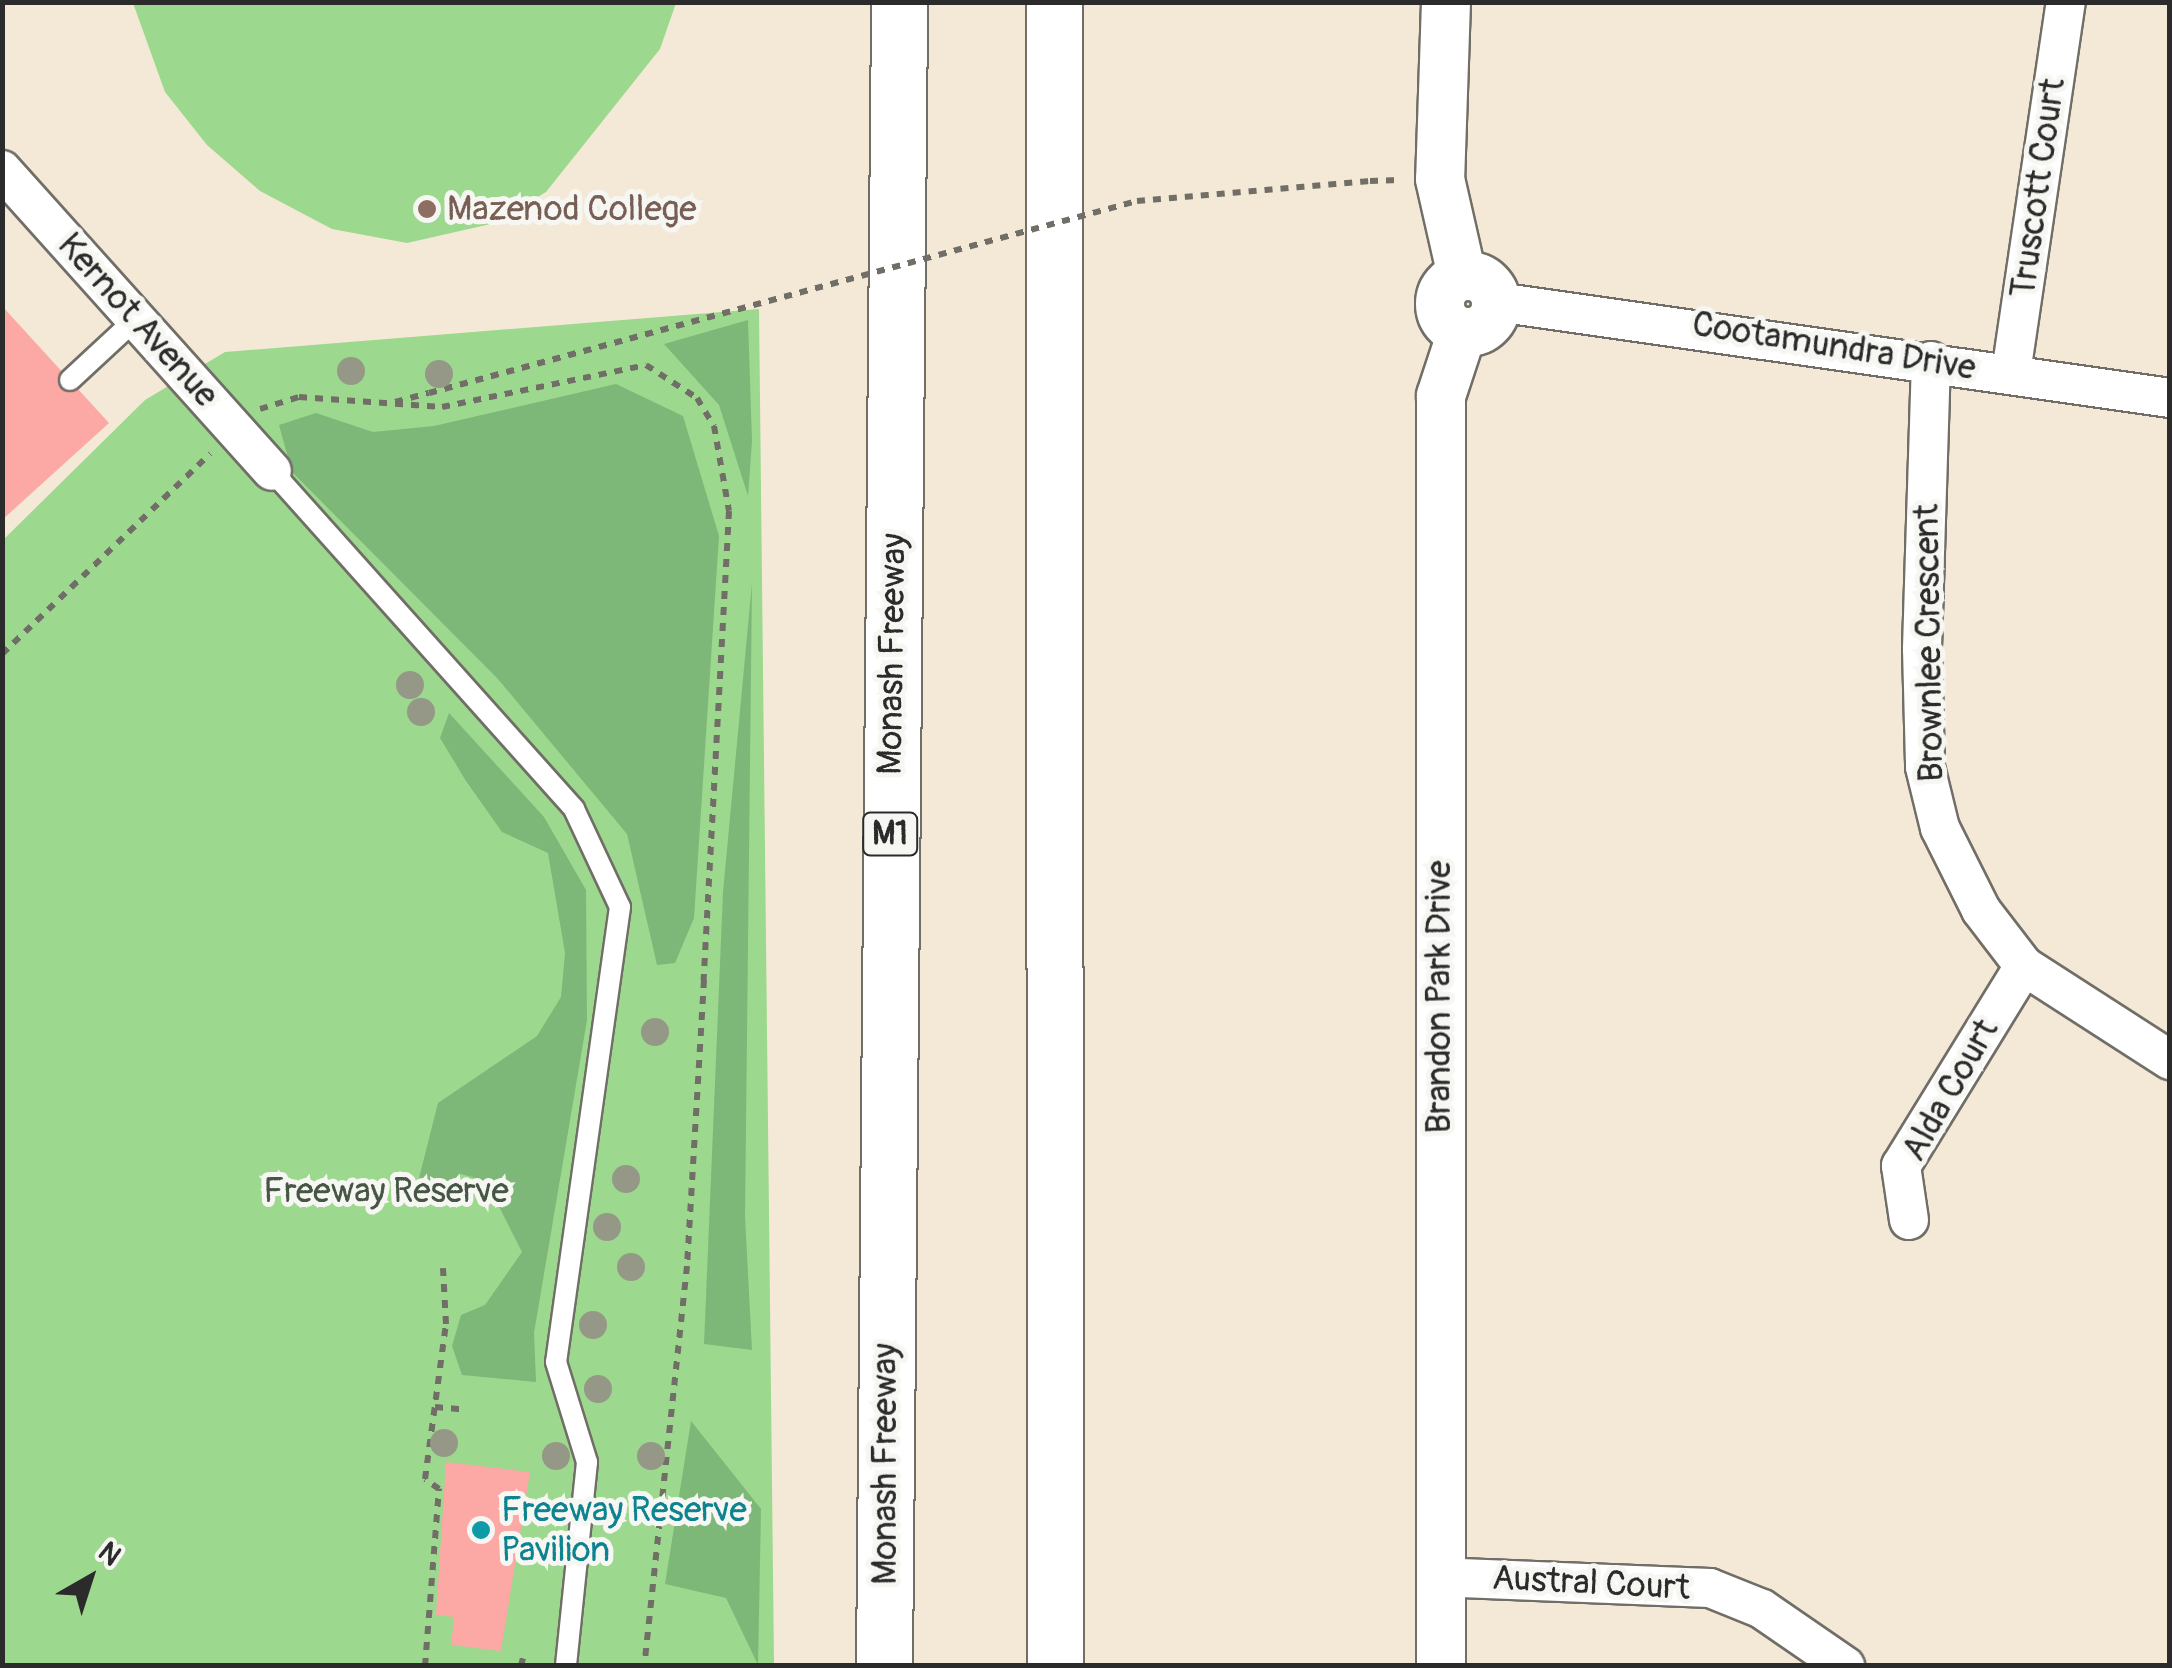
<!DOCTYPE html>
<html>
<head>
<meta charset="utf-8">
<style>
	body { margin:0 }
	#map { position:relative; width:2172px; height:1668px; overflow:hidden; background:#f4e9d7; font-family:Pangolin,sans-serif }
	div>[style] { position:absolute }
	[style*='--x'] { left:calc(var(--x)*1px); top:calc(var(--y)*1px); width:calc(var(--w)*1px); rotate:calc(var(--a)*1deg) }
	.green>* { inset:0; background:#9cd88d }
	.forest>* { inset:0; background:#7db878 }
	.building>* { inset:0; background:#fca8a5 }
	.path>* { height:6px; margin-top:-3px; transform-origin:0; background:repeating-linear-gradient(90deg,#716e67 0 8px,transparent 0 16px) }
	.roads { filter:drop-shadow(2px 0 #716e67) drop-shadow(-2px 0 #716e67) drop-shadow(0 2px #716e67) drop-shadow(0 -2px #716e67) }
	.service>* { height:20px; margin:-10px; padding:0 10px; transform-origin:10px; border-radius:10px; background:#fff }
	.minor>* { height:38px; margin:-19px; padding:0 19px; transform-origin:19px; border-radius:19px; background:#fff }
	.tertiary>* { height:48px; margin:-24px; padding:0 24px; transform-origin:24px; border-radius:24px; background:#fff }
	.tertiary>.ring { margin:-24px; padding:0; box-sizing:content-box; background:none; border:48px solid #fff; border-radius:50% }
	.motorway>* { height:55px; margin:-27.5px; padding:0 27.5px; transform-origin:27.5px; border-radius:27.5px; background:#fff }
	.path-bridge>* { height:6px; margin-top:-3px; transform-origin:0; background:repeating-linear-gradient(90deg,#716e67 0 8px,transparent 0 16px) }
	.trees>* { width:28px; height:28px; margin:-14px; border-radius:50%; background:#959886 }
	.dots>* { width:28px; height:28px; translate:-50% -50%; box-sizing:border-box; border:5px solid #f6f6f2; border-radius:50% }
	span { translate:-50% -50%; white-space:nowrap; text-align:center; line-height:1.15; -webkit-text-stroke:10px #f6f6f2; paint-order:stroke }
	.shield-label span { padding:2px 8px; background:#f6f6f2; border:2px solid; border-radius:8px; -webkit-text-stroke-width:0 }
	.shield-label { font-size:32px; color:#2b2b2b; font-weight:700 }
	.street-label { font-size:35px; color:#2b2b2b }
	.education-label { font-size:35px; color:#785e54 }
	.left { translate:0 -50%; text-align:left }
	.park-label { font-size:35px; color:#475644 }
	.culture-label { font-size:35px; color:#0d838f }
	.frame { position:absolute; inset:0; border:5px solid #2b2b2b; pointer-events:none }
	.north { position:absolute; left:40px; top:1528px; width:100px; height:100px; -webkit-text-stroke:8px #f6f6f2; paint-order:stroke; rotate:39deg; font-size:28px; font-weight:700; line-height:40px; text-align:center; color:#2b2b2b }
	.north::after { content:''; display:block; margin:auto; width:35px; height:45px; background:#2b2b2b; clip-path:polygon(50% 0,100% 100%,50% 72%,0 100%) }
</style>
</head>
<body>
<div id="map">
	<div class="green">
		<div style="clip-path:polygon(133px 3px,133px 2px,676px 3px,660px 49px,546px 192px,495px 223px,407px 243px,332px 229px,260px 191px,207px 145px,165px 92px)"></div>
		<div style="clip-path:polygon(759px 309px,774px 1665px,3px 1666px,3px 540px,145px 400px,225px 352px)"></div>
	</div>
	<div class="forest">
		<div style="clip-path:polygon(748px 320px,752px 441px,748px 496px,719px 405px,664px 344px)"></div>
		<div style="clip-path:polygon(616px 384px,683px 416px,719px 536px,694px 918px,675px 963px,657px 965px,627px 834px,498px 679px,292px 472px,279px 425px,316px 413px,373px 432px,434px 426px)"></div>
		<div style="clip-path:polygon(752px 583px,745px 1216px,752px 1350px,704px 1344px,723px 892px)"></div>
		<div style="clip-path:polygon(449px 713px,544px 817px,586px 890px,587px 1020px,534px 1333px,536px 1382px,462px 1375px,452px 1346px,461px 1315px,485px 1305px,522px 1252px,486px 1181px,461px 1174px,445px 1192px,419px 1178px,438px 1103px,537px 1036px,561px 997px,565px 953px,548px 853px,502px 832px,466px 781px,440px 738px)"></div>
		<div style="clip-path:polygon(691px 1421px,761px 1509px,758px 1665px,726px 1598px,665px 1584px)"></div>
	</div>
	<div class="building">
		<div style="clip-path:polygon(2px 306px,109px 423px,2px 520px)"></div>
		<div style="clip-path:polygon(446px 1462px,530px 1472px,501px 1651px,451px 1645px,454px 1617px,436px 1615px)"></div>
	</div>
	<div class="path">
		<div style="--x:2;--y:3;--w:1;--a:-45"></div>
		<div style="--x:1370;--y:181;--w:29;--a:-2"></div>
		<div style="--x:395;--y:402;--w:35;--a:-15"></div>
		<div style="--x:260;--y:409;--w:41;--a:-17.1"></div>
		<div style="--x:299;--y:397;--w:143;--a:4"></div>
		<div style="--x:442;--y:407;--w:208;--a:-11.6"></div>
		<div style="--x:646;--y:365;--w:61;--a:32.9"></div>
		<div style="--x:697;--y:398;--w:33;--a:59"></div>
		<div style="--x:714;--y:426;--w:86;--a:80"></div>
		<div style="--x:729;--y:511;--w:470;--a:93.1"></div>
		<div style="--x:704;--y:980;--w:287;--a:93.4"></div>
		<div style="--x:687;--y:1266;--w:402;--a:96.1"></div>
		<div style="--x:2;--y:654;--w:289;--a:-43.9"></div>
		<div style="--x:435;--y:1407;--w:32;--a:5"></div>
		<div style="--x:425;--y:1666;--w:178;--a:-85.5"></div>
		<div style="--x:439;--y:1489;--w:17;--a:-144"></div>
		<div style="--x:425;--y:1479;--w:156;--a:-82.3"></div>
		<div style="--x:446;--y:1324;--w:56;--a:-93.1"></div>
		<div style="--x:521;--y:1666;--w:8;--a:-76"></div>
	</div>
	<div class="roads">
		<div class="service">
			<div style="--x:70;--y:380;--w:91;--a:-42.8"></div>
			<div style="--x:272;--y:471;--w:453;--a:48.2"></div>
			<div style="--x:574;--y:809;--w:108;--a:64.9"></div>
			<div style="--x:620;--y:907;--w:459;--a:98"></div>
			<div style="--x:556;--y:1362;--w:105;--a:72.8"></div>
			<div style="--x:587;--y:1462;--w:205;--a:95.9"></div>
		</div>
		<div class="minor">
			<div style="--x:2;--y:170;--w:404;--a:48.1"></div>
			<div style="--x:1497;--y:302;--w:680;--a:8.12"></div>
			<div style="--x:1931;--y:361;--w:288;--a:91.8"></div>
			<div style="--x:1922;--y:649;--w:118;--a:88.5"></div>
			<div style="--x:1925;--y:767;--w:63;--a:76.2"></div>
			<div style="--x:1940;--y:828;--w:92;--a:63.4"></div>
			<div style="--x:1981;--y:910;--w:71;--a:52.5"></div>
			<div style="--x:2024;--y:966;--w:174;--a:32.8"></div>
			<div style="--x:2011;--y:373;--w:375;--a:-81.6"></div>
			<div style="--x:1909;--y:1220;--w:55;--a:-98.4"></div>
			<div style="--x:1901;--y:1166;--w:235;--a:-58.4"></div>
			<div style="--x:1436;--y:1577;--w:274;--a:2.3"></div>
			<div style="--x:1710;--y:1588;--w:56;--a:22"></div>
			<div style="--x:1762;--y:1609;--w:101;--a:34.5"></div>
		</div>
		<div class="tertiary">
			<div style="--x:1446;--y:2;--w:177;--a:91.9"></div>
			<div style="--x:1440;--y:179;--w:99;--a:77.2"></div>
			<div class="ring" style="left:1440px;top:276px;width:8px;height:8px"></div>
			<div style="--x:1441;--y:1666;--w:1270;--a:-90"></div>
			<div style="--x:1441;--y:396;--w:67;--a:-71.8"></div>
		</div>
		<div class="motorway">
			<div style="--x:1054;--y:2;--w:1664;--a:89.97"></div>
			<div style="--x:884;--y:1666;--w:1664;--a:-89.48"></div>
		</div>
	</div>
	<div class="path-bridge">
		<div style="--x:429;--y:393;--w:734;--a:-15.17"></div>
		<div style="--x:1137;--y:201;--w:234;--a:-4.9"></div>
	</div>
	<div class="trees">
		<div style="left:351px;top:371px"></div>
		<div style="left:439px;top:374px"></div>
		<div style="left:410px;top:685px"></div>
		<div style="left:421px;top:712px"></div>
		<div style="left:655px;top:1032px"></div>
		<div style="left:626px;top:1179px"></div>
		<div style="left:607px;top:1227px"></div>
		<div style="left:631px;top:1267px"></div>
		<div style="left:593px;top:1325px"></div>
		<div style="left:598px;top:1389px"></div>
		<div style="left:444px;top:1443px"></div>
		<div style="left:556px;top:1456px"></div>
		<div style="left:651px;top:1456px"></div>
	</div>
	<div class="dots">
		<div style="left:427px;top:209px;background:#8d6e63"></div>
		<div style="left:481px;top:1530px;background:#0f9aa8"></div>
	</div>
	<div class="shield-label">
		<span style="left:890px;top:834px">M1</span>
	</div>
	<div class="street-label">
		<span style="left:2038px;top:188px;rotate:-82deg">Truscott Court</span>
		<span style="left:138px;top:320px;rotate:48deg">Kernot Avenue</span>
		<span style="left:1834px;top:346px;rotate:9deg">Cootamundra Drive</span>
		<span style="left:1929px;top:643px;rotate:-91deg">Brownlee Crescent</span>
		<span style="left:892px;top:654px;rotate:-89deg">Monash Freeway</span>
		<span style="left:1439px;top:997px;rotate:-90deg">Brandon Park Drive</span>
		<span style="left:1950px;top:1090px;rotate:-60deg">Alda Court</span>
		<span style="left:885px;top:1464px;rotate:-90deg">Monash Freeway</span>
		<span style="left:1591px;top:1583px;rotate:3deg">Austral Court</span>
	</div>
	<div class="education-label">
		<span class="left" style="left:447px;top:209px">Mazenod College</span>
	</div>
	<div class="park-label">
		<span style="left:386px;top:1191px">Freeway Reserve</span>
	</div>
	<div class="culture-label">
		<span class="left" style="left:501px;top:1530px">Freeway Reserve<br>Pavilion</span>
	</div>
	<div class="frame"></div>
	<div class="north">N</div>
</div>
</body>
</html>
